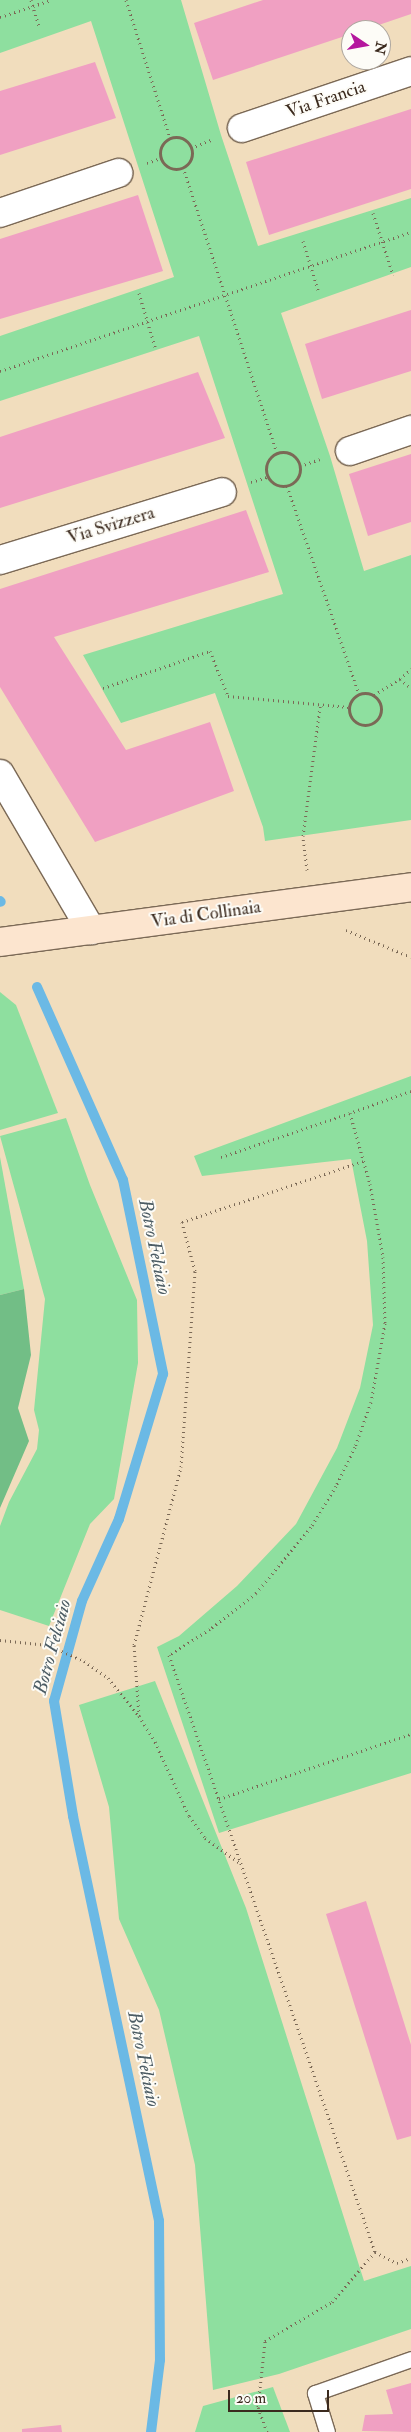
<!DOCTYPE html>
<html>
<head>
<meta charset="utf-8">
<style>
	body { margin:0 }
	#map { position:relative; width:411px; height:2432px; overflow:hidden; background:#f1ddbd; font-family:"IM FELL Double Pica",serif }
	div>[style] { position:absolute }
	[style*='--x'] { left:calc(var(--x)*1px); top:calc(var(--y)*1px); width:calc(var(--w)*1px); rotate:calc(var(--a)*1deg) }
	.green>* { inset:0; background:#8edf9f }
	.forest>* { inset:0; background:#72be86 }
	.stream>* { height:10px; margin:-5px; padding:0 5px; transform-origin:5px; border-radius:5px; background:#6bb9e5 }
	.building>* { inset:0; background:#f0a0c2 }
	.path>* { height:3px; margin-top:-1.5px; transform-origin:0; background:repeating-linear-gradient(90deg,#7b6956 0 1px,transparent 0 5px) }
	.path>.ring { margin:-1.5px; padding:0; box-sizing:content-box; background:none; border:3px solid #7b6956; border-radius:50% }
	.roads { filter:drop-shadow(1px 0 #7b6956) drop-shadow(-1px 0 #7b6956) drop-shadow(0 1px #7b6956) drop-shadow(0 -1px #7b6956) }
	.lane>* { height:15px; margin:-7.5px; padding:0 7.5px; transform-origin:7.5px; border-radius:7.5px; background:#fff }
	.street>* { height:28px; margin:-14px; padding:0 14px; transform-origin:14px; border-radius:14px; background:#fff }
	.secondary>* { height:28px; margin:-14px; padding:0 14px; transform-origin:14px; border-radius:14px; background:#fce5cf }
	span { translate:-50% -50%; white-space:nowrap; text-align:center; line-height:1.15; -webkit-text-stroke:4px #fdfcf7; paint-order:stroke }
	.street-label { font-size:18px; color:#3b2a1e }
	.water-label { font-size:19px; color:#4c5c64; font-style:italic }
	.north { position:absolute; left:341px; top:20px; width:50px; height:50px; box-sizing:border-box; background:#fdfcf7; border:1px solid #afa8a0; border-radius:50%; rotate:102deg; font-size:14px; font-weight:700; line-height:20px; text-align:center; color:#3b2a1e }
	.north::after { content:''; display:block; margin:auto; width:18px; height:22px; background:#b5179e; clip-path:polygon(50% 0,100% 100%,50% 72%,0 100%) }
	.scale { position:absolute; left:228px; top:2390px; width:101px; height:22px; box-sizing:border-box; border:2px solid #3b2a1e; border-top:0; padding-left:6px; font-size:15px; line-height:18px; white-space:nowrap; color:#3b2a1e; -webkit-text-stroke:4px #fdfcf7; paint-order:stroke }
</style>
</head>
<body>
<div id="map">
	<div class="green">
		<div style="clip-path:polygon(0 0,181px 0,221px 135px,258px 246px,411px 198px,411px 267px,281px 313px,330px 456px,364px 571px,411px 555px,411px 820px,265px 841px,263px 827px,215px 693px,121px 723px,83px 655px,283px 594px,199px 336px,0 401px,0 336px,174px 277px,91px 21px,0 53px)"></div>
		<div style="clip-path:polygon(0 992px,16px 1005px,58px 1113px,0 1130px)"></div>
		<div style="clip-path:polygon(411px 1076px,411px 1773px,219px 1833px,157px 1647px,179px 1636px,237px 1586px,296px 1524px,337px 1448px,360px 1388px,373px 1325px,367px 1241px,351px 1159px,202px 1176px,194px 1156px)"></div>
		<div style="clip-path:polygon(66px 1118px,90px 1185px,137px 1300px,138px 1363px,114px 1499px,90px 1524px,49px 1626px,0 1610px,0 1526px,9px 1502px,37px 1449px,39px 1430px,34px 1410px,45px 1299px,0 1136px)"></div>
		<div style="clip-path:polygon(0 1157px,24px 1289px,0 1295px)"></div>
		<div style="clip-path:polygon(155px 1681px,246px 1908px,364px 2281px,411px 2266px,411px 2329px,279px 2374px,213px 2390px,195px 2165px,159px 2010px,119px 1919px,109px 1807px,79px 1705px)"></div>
		<div style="clip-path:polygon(273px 2387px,290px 2432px,195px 2432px,203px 2406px)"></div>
	</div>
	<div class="forest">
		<div style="clip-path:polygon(24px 1289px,31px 1355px,18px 1408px,29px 1441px,0 1508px,0 1295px)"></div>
	</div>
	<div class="stream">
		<div style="--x:0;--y:901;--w:1;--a:45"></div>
		<div style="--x:37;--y:987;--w:211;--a:66"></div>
		<div style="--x:123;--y:1180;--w:198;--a:78.3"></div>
		<div style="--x:163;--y:1374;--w:152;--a:106.9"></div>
		<div style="--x:119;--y:1519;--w:90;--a:114.3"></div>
		<div style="--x:82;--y:1601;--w:104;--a:105.6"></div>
		<div style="--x:54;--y:1701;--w:117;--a:80.6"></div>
		<div style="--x:73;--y:1816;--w:414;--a:78"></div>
		<div style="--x:159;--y:2221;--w:139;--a:89.6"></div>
		<div style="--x:160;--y:2360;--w:73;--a:97.1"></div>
	</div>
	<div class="building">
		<div style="clip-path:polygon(263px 0,411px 0,411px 14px,364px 30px,351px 30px,351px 34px,213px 80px,194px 23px)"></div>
		<div style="clip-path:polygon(95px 62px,116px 118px,0 155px,0 91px)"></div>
		<div style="clip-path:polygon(411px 109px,411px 189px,269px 235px,246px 162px)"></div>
		<div style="clip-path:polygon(138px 195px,163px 271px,0 319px,0 239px)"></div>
		<div style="clip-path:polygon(411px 310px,411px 371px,322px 399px,305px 344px)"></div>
		<div style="clip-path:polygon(198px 372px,225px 438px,0 508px,0 437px)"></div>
		<div style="clip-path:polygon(411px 454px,411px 522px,368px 536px,349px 474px)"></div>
		<div style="clip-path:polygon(246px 510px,269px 572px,54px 637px,126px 750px,210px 722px,234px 791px,95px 842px,0 687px,0 589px)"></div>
		<div style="clip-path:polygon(366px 1901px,411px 2045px,411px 2136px,397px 2140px,326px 1914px)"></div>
		<div style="clip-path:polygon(411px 2383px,411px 2432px,362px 2431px,365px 2415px,393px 2414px,386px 2390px)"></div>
		<div style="clip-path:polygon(61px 2425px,62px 2432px,22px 2432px,22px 2429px)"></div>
	</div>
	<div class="path">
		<div style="--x:31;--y:0;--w:28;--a:73"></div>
		<div style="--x:126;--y:0;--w:145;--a:72.3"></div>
		<div style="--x:0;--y:17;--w:54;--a:-18.4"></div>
		<div class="ring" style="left:160px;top:137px;width:29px;height:29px"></div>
		<div style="--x:191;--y:148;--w:24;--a:-22"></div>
		<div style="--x:147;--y:163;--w:15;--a:-20"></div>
		<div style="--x:183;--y:167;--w:301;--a:71.8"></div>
		<div style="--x:373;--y:213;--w:65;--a:72.1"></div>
		<div style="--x:303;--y:241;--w:54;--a:72.9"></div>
		<div style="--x:139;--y:293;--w:59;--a:73.4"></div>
		<div style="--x:0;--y:371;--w:434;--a:-18.7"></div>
		<div class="ring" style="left:266px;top:452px;width:31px;height:31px"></div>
		<div style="--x:300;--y:466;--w:21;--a:-19"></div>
		<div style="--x:251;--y:482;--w:17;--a:-17"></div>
		<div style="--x:287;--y:486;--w:220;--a:70.9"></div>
		<div style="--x:400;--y:679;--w:14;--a:39"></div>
		<div style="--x:103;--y:688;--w:113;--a:-19.1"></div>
		<div style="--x:210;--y:651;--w:48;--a:68.2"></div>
		<div style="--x:228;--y:696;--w:121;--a:5.2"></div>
		<div class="ring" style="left:349px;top:693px;width:29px;height:29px"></div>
		<div style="--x:374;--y:695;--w:31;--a:-32"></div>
		<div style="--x:400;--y:679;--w:15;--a:-42"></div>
		<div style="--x:307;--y:870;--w:34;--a:-97"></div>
		<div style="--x:303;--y:836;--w:131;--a:-82.5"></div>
		<div style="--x:346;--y:930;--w:70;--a:22.6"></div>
		<div style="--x:411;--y:1091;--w:65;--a:160.2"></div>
		<div style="--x:350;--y:1113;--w:74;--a:74.3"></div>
		<div style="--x:370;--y:1184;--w:74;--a:79.9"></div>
		<div style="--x:383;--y:1257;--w:66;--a:88.3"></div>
		<div style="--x:385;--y:1323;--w:80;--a:100"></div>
		<div style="--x:371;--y:1402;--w:48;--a:109.6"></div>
		<div style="--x:355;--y:1447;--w:43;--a:116"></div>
		<div style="--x:336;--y:1486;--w:48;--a:121.4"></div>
		<div style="--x:311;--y:1527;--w:86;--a:129.8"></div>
		<div style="--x:256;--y:1593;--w:58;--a:142"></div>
		<div style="--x:210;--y:1629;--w:49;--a:147.6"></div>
		<div style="--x:169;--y:1655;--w:632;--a:70.96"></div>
		<div style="--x:375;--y:2252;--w:25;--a:27"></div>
		<div style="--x:397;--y:2263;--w:15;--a:-20"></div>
		<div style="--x:221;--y:1157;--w:136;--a:-18.8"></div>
		<div style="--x:0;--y:1640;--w:48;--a:5.9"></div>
		<div style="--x:48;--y:1645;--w:39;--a:24"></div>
		<div style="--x:84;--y:1661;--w:29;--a:35"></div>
		<div style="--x:108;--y:1678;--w:49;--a:50.8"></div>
		<div style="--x:139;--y:1716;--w:31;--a:58"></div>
		<div style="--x:155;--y:1742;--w:81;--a:65.3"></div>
		<div style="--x:189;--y:1816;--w:27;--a:54"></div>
		<div style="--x:205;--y:1838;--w:43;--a:35.5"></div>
		<div style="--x:139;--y:1716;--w:71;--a:-94"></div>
		<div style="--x:134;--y:1645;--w:184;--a:-75.2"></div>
		<div style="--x:181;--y:1467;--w:196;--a:-85.9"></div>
		<div style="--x:195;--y:1271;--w:51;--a:-104.9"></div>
		<div style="--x:182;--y:1222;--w:191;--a:-18.6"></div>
		<div style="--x:219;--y:1799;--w:203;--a:-18.7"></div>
		<div style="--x:267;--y:2432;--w:27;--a:-110"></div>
		<div style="--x:258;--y:2407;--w:66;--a:-83.9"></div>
		<div style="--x:265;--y:2341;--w:78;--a:-30.2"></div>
		<div style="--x:332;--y:2302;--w:66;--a:-49.3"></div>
	</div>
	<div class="roads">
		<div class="lane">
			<div style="--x:327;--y:2432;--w:41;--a:-107.1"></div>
			<div style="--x:315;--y:2393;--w:102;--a:-19.5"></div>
		</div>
		<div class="street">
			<div style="--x:242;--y:128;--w:178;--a:-18.6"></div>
			<div style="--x:0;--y:213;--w:125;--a:-18.7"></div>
			<div style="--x:350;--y:451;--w:65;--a:-19"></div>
			<div style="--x:0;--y:560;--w:232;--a:-17"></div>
			<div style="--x:0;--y:774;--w:181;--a:59.7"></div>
		</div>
		<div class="secondary">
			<div style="--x:0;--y:942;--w:415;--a:-7.6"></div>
		</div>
	</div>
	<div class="street-label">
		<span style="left:326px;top:100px;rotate:-19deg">Via Francia</span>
		<span style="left:111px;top:526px;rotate:-17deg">Via Svizzera</span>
		<span style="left:206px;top:915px;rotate:-8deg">Via di Collinaia</span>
	</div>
	<div class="water-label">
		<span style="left:154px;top:1247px;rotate:78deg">Botro Felciaio</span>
		<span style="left:53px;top:1647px;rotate:-75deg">Botro Felciaio</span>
		<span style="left:143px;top:2059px;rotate:78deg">Botro Felciaio</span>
	</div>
	<div class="north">N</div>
	<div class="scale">20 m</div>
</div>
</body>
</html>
